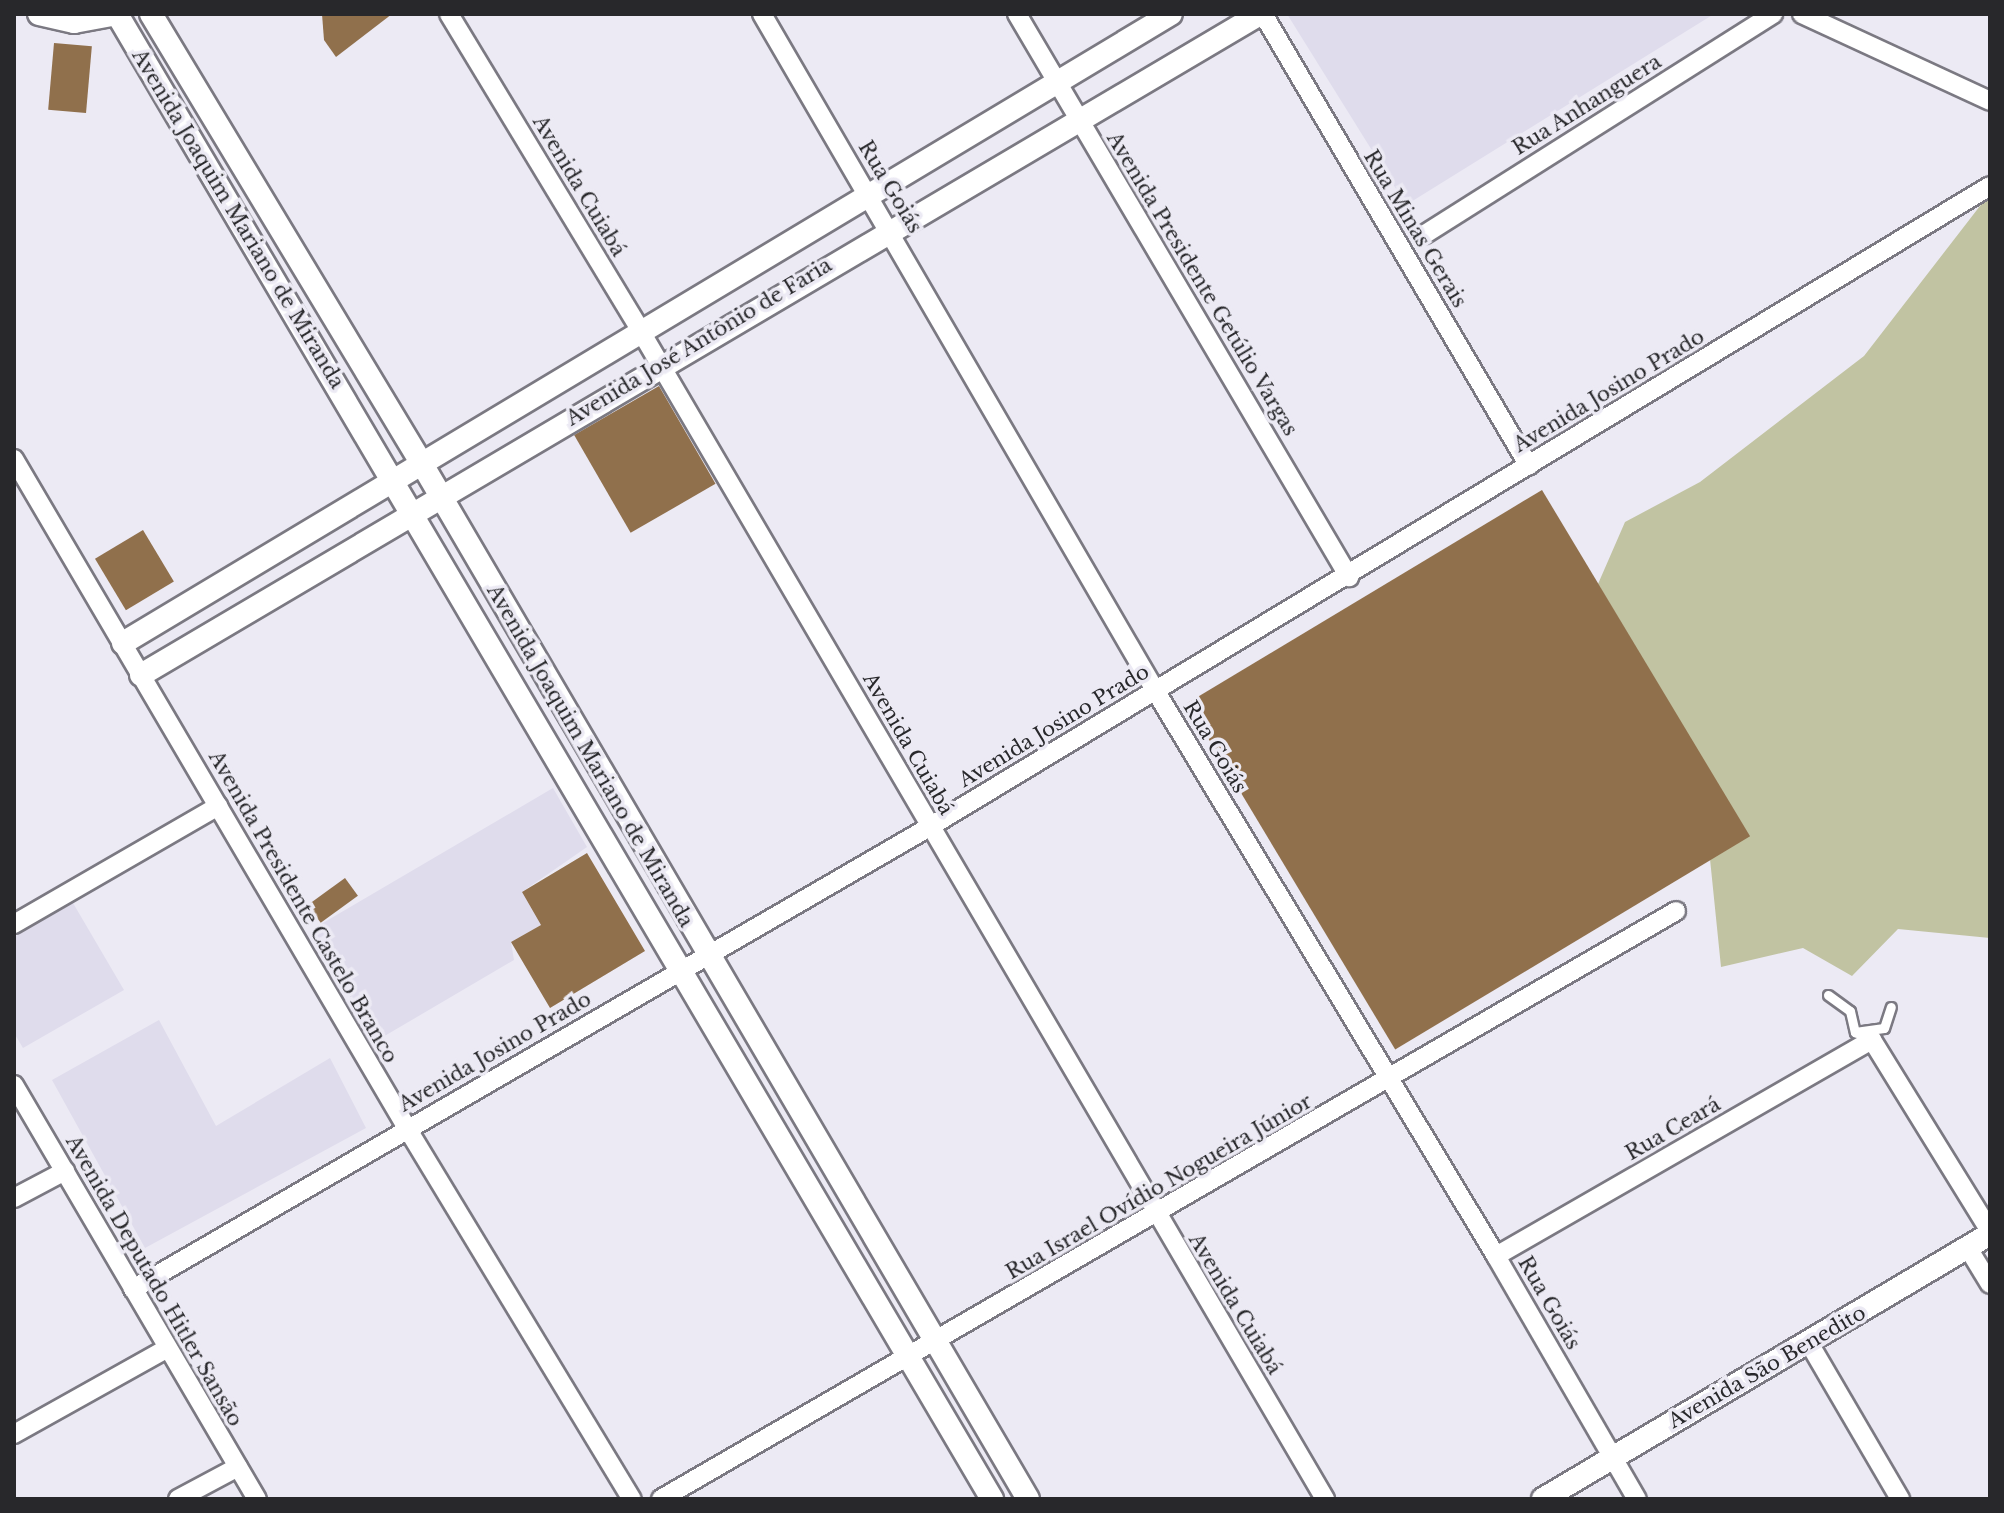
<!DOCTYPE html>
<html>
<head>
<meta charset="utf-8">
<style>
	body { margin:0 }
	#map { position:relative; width:2004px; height:1513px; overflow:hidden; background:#eceaf4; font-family:"Libre Baskerville",serif }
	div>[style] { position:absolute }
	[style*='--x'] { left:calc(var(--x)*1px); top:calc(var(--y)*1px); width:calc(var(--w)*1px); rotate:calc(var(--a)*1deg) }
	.built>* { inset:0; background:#dfdcec }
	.green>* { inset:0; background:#c1c3a2 }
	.building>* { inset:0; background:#90704c; transform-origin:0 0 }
	.roads { filter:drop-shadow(2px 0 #7b7982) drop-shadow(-2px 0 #7b7982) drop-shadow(0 2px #7b7982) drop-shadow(0 -2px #7b7982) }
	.service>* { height:9px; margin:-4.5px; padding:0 4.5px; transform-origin:4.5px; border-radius:4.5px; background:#fff }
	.minor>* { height:18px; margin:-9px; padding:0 9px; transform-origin:9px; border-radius:9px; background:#fff }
	.tertiary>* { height:22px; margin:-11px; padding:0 11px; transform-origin:11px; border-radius:11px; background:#fff }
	span { translate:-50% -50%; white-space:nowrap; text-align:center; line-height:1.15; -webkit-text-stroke:7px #eceaf4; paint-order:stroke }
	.street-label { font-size:20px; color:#28282b }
	.frame { position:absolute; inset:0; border:16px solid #28282b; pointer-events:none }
</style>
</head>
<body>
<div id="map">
	<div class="built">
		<div style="clip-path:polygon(1287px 14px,1714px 14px,1406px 205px)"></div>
		<div style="clip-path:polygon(553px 788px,587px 847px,522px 892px,541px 925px,511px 942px,514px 960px,376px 1041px,311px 930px)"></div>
		<div style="clip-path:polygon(73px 903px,124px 990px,23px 1048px,14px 1033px,14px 937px)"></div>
		<div style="clip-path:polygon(159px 1020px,216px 1126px,330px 1058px,366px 1128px,145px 1248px,52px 1080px)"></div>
	</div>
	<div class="green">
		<div style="clip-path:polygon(1990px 193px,1990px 938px,1898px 929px,1852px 976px,1803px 948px,1721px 967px,1710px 859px,1748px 836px,1598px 584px,1625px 522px,1700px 482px,1864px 356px)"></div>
	</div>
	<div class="building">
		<div style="clip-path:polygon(322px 14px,392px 14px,336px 57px,324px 40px)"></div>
		<div style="left:54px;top:43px;width:38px;height:67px;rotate:5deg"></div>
		<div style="left:659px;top:386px;width:113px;height:98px;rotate:60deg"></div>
		<div style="left:1542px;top:490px;width:404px;height:414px;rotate:59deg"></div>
		<div style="left:143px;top:530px;width:60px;height:56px;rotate:59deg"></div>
		<div style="clip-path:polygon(587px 853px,645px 951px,550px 1008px,511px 942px,541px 925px,522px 892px)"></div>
		<div style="left:345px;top:878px;width:22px;height:46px;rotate:54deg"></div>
	</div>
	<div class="roads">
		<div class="service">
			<div style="--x:1828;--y:995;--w:27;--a:36"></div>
			<div style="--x:1850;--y:1011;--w:22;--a:77"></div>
			<div style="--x:1855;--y:1032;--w:19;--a:25"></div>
			<div style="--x:1855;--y:1032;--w:29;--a:-8"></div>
			<div style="--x:1884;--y:1028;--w:22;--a:-72"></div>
		</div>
		<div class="minor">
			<div style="--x:449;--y:14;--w:369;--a:58.8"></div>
			<div style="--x:640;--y:330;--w:1355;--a:59.63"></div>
			<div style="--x:762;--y:14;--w:782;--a:59.83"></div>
			<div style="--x:1155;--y:690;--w:661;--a:58.93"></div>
			<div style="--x:1496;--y:1256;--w:281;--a:59.9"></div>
			<div style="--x:1017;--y:14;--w:654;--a:59.47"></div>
			<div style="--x:1263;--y:14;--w:524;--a:59.52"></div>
			<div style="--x:1802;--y:14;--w:207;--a:24.8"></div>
			<div style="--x:1425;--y:234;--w:412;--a:-32.3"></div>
			<div style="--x:14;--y:459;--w:776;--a:59.57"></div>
			<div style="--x:407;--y:1128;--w:434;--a:58.8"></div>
			<div style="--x:14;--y:924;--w:236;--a:-30"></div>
			<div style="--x:14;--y:1085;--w:480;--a:59.6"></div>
			<div style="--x:14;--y:1198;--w:58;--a:-27.9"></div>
			<div style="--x:1968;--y:1248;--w:42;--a:58.6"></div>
			<div style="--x:1496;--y:1256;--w:434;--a:-29.9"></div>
			<div style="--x:1872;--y:1040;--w:225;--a:58.3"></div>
			<div style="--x:133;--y:1289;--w:923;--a:-30.12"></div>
			<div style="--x:931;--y:826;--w:1237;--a:-31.15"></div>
			<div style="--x:1809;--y:1343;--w:181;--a:59.7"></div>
			<div style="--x:14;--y:1434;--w:176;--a:-29.2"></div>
			<div style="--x:178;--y:1499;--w:68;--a:-28.1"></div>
			<div style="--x:661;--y:1499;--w:1173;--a:-30.08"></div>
		</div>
		<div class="tertiary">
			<div style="--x:39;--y:14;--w:36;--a:13"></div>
			<div style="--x:74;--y:22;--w:44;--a:-10.5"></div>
			<div style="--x:117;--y:14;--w:1724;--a:59.49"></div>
			<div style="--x:151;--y:14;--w:525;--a:58.94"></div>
			<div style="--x:422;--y:464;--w:1199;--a:59.65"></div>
			<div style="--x:123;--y:643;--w:1222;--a:-30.97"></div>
			<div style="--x:141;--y:675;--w:1300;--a:-30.57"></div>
			<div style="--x:1543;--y:1499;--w:520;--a:-30.66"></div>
		</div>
	</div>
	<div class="street-label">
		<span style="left:1587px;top:105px;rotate:-32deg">Rua Anhanguera</span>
		<span style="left:579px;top:186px;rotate:59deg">Avenida Cuiabá</span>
		<span style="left:890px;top:187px;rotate:59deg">Rua Goiás</span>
		<span style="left:238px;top:219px;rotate:59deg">Avenida Joaquim Mariano de Miranda</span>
		<span style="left:1415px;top:229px;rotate:59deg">Rua Minas Gerais</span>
		<span style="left:1202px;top:284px;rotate:59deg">Avenida Presidente Getúlio Vargas</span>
		<span style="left:699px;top:342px;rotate:-31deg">Avenida José Antônio de Faria</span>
		<span style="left:1609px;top:391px;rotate:-31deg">Avenida Josino Prado</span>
		<span style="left:1054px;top:726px;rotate:-31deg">Avenida Josino Prado</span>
		<span style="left:908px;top:744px;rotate:60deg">Avenida Cuiabá</span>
		<span style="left:1215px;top:747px;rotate:59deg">Rua Goiás</span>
		<span style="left:590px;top:756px;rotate:60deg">Avenida Joaquim Mariano de Miranda</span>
		<span style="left:303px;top:907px;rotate:60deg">Avenida Presidente Castelo Branco</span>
		<span style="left:495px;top:1052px;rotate:-30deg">Avenida Josino Prado</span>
		<span style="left:1673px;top:1129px;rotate:-30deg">Rua Ceará</span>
		<span style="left:1159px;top:1187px;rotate:-30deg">Rua Israel Ovídio Nogueira Júnior</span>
		<span style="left:154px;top:1281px;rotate:60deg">Avenida Deputado Hitler Sansão</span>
		<span style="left:1549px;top:1303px;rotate:60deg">Rua Goiás</span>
		<span style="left:1235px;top:1304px;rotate:59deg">Avenida Cuiabá</span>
		<span style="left:1767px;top:1367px;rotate:-30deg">Avenida São Benedito</span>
	</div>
	<div class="frame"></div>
</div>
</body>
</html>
